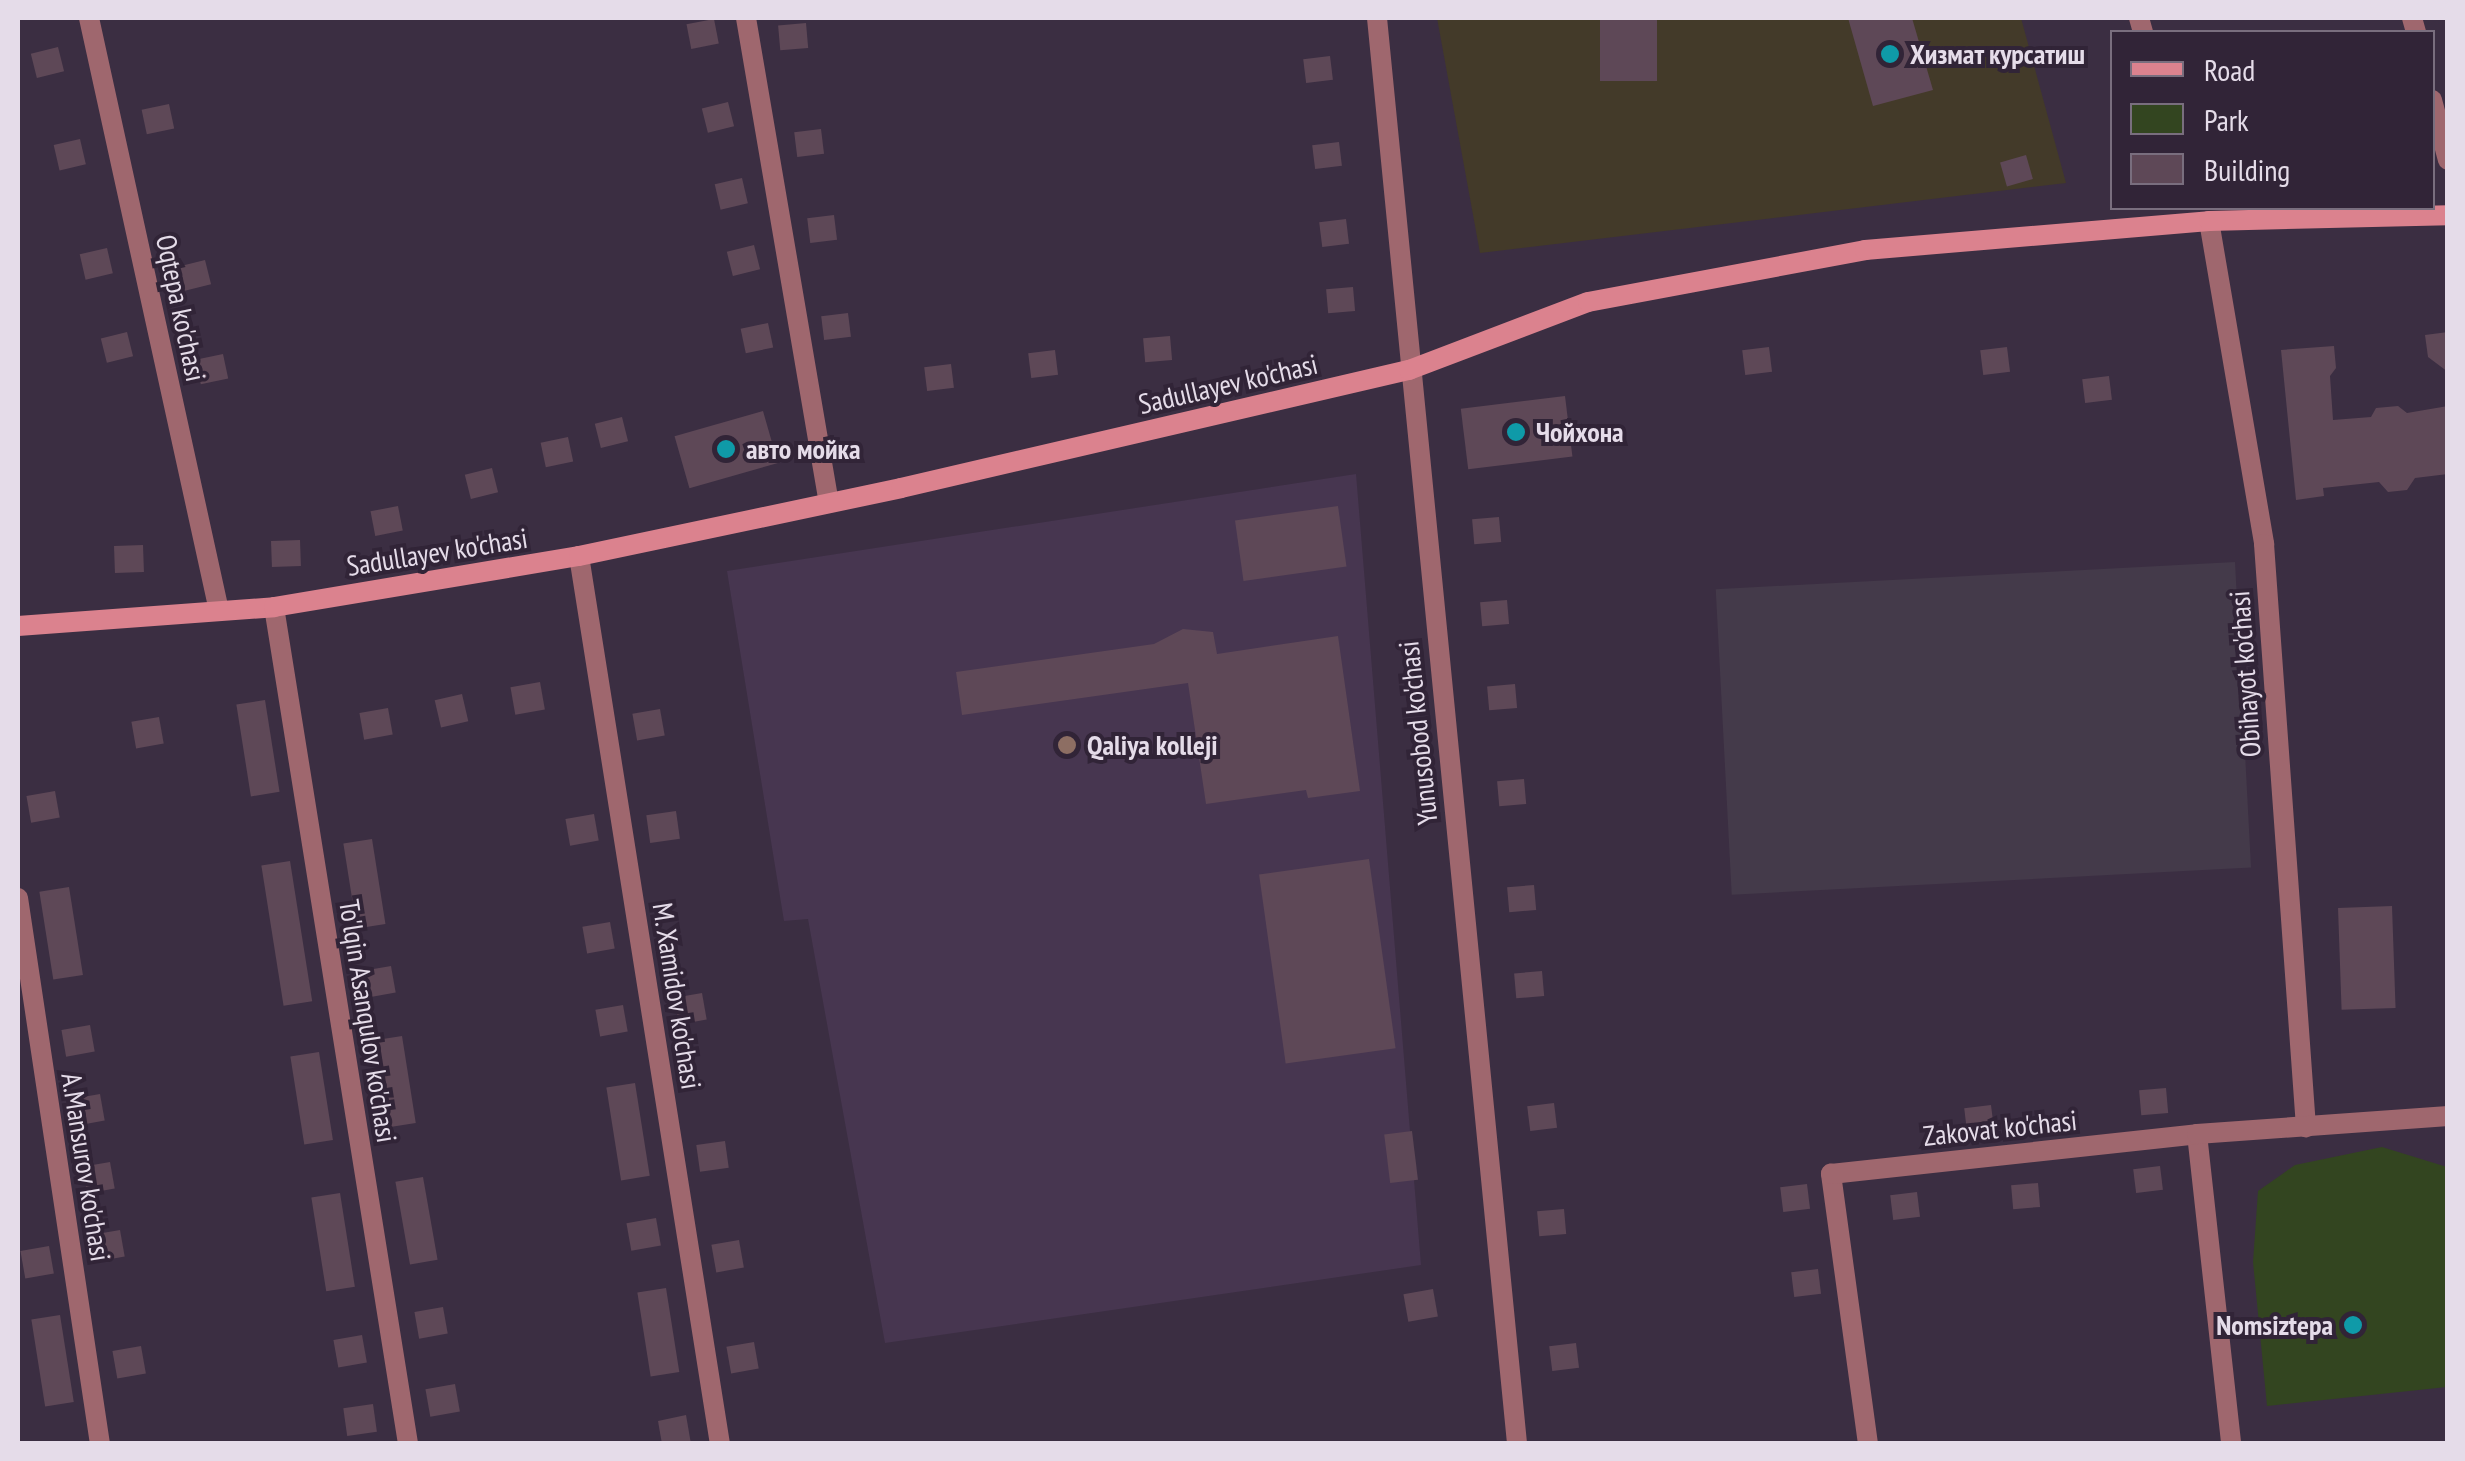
<!DOCTYPE html>
<html>
<head>
<meta charset="utf-8">
<style>
	body { margin:0 }
	#map { position:relative; width:2465px; height:1461px; overflow:hidden; background:#3b2e42; font-family:"PT Sans Narrow",sans-serif }
	div>[style] { position:absolute }
	[style*='--x'] { left:calc(var(--x)*1px); top:calc(var(--y)*1px); width:calc(var(--w)*1px); rotate:calc(var(--a)*1deg) }
	.commercial>* { inset:0; background:#443a4a; transform-origin:0 0 }
	.industrial>* { inset:0; background:#433a29 }
	.built>* { inset:0; background:#473650 }
	.green>* { inset:0; background:#334520 }
	.building>* { inset:0; background:#5e4857; transform-origin:0 0 }
	.street>* { height:20px; margin:-10px; padding:0 10px; transform-origin:10px; border-radius:10px; background:#9f676e }
	.secondary>* { height:20px; margin:-10px; padding:0 10px; transform-origin:10px; border-radius:10px; background:#db828e }
	.dots>* { width:28px; height:28px; translate:-50% -50%; box-sizing:border-box; border:5px solid #312437; border-radius:50% }
	span { translate:-50% -50%; white-space:nowrap; text-align:center; line-height:1.15; -webkit-text-stroke:8px #312437; paint-order:stroke }
	.poi-label { font-size:28px; color:#e5dce9; font-weight:700 }
	.left { translate:0 -50%; text-align:left }
	.right { translate:-100% -50%; text-align:right }
	.street-label { font-size:28px; color:#e5dce9 }
	.frame { position:absolute; inset:0; border:20px solid #e5dce9; pointer-events:none }
	.legend { position:absolute; left:2110px; top:30px; width:325px; height:180px; box-sizing:border-box; background:#312437; border:2px solid #796e7e; margin:0; padding:12px 18px; list-style:none; font-size:30px; color:#e5dce9 }
	.legend li { display:flex; align-items:center; gap:20px; height:50px }
	.legend b { width:50px; border:2px solid #796e7e }
</style>
</head>
<body>
<div id="map">
	<div class="commercial">
		<div style="left:2235px;top:562px;width:306px;height:520px;rotate:87deg"></div>
	</div>
	<div class="industrial">
		<div style="clip-path:polygon(1437px 18px,2021px 18px,2066px 183px,1480px 253px)"></div>
	</div>
	<div class="built">
		<div style="clip-path:polygon(1356px 474px,1421px 1265px,885px 1343px,808px 919px,784px 921px,727px 571px)"></div>
	</div>
	<div class="green">
		<div style="clip-path:polygon(2382px 1147px,2447px 1167px,2447px 1387px,2267px 1406px,2253px 1262px,2258px 1191px,2295px 1165px)"></div>
	</div>
	<div class="building">
		<div style="left:1600px;top:18px;width:57px;height:63px"></div>
		<div style="clip-path:polygon(1848px 18px,1912px 18px,1933px 90px,1873px 106px)"></div>
		<div style="left:714px;top:19px;width:25px;height:28px;rotate:79deg"></div>
		<div style="left:806px;top:23px;width:25px;height:28px;rotate:85deg"></div>
		<div style="left:58px;top:47px;width:25px;height:28px;rotate:76deg"></div>
		<div style="left:1330px;top:56px;width:24px;height:27px;rotate:83deg"></div>
		<div style="left:728px;top:102px;width:25px;height:27px;rotate:76deg"></div>
		<div style="left:169px;top:104px;width:25px;height:28px;rotate:78deg"></div>
		<div style="left:821px;top:129px;width:25px;height:27px;rotate:83deg"></div>
		<div style="left:80px;top:139px;width:26px;height:27px;rotate:77deg"></div>
		<div style="left:1339px;top:142px;width:24px;height:27px;rotate:83deg"></div>
		<div style="left:2026px;top:155px;width:25px;height:27px;rotate:74deg"></div>
		<div style="left:742px;top:178px;width:26px;height:28px;rotate:77deg"></div>
		<div style="left:834px;top:215px;width:25px;height:27px;rotate:83deg"></div>
		<div style="left:1346px;top:219px;width:25px;height:27px;rotate:83deg"></div>
		<div style="left:754px;top:245px;width:25px;height:28px;rotate:76deg"></div>
		<div style="left:107px;top:248px;width:26px;height:28px;rotate:77deg"></div>
		<div style="left:205px;top:260px;width:25px;height:27px;rotate:76deg"></div>
		<div style="left:1353px;top:287px;width:24px;height:27px;rotate:85deg"></div>
		<div style="left:848px;top:313px;width:24px;height:27px;rotate:83deg"></div>
		<div style="left:768px;top:323px;width:25px;height:28px;rotate:78deg"></div>
		<div style="left:127px;top:332px;width:25px;height:27px;rotate:76deg"></div>
		<div style="clip-path:polygon(2448px 332px,2448px 372px,2428px 357px,2425px 335px)"></div>
		<div style="left:1170px;top:336px;width:24px;height:27px;rotate:85deg"></div>
		<div style="clip-path:polygon(2334px 346px,2336px 368px,2330px 376px,2333px 420px,2371px 417px,2376px 408px,2398px 406px,2407px 413px,2448px 406px,2448px 474px,2415px 478px,2407px 490px,2388px 492px,2379px 482px,2323px 488px,2324px 496px,2296px 500px,2281px 350px)"></div>
		<div style="left:1769px;top:347px;width:25px;height:27px;rotate:83deg"></div>
		<div style="left:2007px;top:347px;width:25px;height:27px;rotate:83deg"></div>
		<div style="left:1055px;top:350px;width:25px;height:27px;rotate:83deg"></div>
		<div style="left:223px;top:354px;width:25px;height:28px;rotate:78deg"></div>
		<div style="left:951px;top:364px;width:24px;height:27px;rotate:83deg"></div>
		<div style="left:2109px;top:376px;width:24px;height:27px;rotate:83deg"></div>
		<div style="left:1565px;top:396px;width:61px;height:105px;rotate:83deg"></div>
		<div style="left:763px;top:411px;width:54px;height:92px;rotate:74deg"></div>
		<div style="left:622px;top:417px;width:25px;height:28px;rotate:76deg"></div>
		<div style="left:568px;top:437px;width:25px;height:28px;rotate:78deg"></div>
		<div style="left:492px;top:468px;width:25px;height:28px;rotate:76deg"></div>
		<div style="left:398px;top:506px;width:25px;height:28px;rotate:79deg"></div>
		<div style="left:1338px;top:506px;width:61px;height:104px;rotate:82deg"></div>
		<div style="left:1499px;top:517px;width:25px;height:27px;rotate:85deg"></div>
		<div style="left:300px;top:540px;width:26px;height:29px;rotate:88deg"></div>
		<div style="left:143px;top:545px;width:27px;height:29px;rotate:88deg"></div>
		<div style="left:1507px;top:600px;width:24px;height:27px;rotate:85deg"></div>
		<div style="clip-path:polygon(1183px 629px,1213px 632px,1217px 654px,1338px 636px,1360px 791px,1308px 798px,1306px 790px,1206px 804px,1188px 683px,962px 715px,956px 672px,1154px 644px)"></div>
		<div style="left:540px;top:682px;width:28px;height:30px;rotate:80deg"></div>
		<div style="left:1515px;top:684px;width:24px;height:28px;rotate:85deg"></div>
		<div style="left:462px;top:694px;width:28px;height:28px;rotate:77deg"></div>
		<div style="left:265px;top:700px;width:93px;height:29px;rotate:81deg"></div>
		<div style="left:388px;top:708px;width:27px;height:29px;rotate:80deg"></div>
		<div style="left:660px;top:709px;width:27px;height:28px;rotate:80deg"></div>
		<div style="left:159px;top:717px;width:27px;height:28px;rotate:80deg"></div>
		<div style="left:1524px;top:779px;width:25px;height:27px;rotate:85deg"></div>
		<div style="left:55px;top:791px;width:27px;height:29px;rotate:80deg"></div>
		<div style="left:676px;top:811px;width:28px;height:30px;rotate:82deg"></div>
		<div style="left:594px;top:814px;width:27px;height:29px;rotate:80deg"></div>
		<div style="left:372px;top:839px;width:86px;height:29px;rotate:81deg"></div>
		<div style="left:1369px;top:859px;width:191px;height:111px;rotate:82deg"></div>
		<div style="left:290px;top:861px;width:142px;height:29px;rotate:81deg"></div>
		<div style="left:1534px;top:885px;width:25px;height:27px;rotate:85deg"></div>
		<div style="left:69px;top:887px;width:89px;height:30px;rotate:81deg"></div>
		<div style="left:2392px;top:906px;width:102px;height:54px;rotate:88deg"></div>
		<div style="left:610px;top:922px;width:27px;height:28px;rotate:80deg"></div>
		<div style="left:391px;top:966px;width:27px;height:28px;rotate:80deg"></div>
		<div style="left:1542px;top:971px;width:25px;height:28px;rotate:85deg"></div>
		<div style="left:702px;top:993px;width:27px;height:28px;rotate:80deg"></div>
		<div style="left:623px;top:1005px;width:27px;height:28px;rotate:80deg"></div>
		<div style="left:90px;top:1025px;width:27px;height:29px;rotate:80deg"></div>
		<div style="left:402px;top:1036px;width:88px;height:29px;rotate:81deg"></div>
		<div style="left:319px;top:1052px;width:89px;height:29px;rotate:81deg"></div>
		<div style="left:635px;top:1083px;width:94px;height:29px;rotate:81deg"></div>
		<div style="left:2166px;top:1088px;width:25px;height:27px;rotate:85deg"></div>
		<div style="left:100px;top:1094px;width:27px;height:29px;rotate:80deg"></div>
		<div style="left:1554px;top:1103px;width:25px;height:27px;rotate:83deg"></div>
		<div style="left:1991px;top:1105px;width:24px;height:27px;rotate:83deg"></div>
		<div style="left:1412px;top:1131px;width:49px;height:28px;rotate:83deg"></div>
		<div style="left:725px;top:1141px;width:27px;height:29px;rotate:82deg"></div>
		<div style="left:110px;top:1162px;width:27px;height:28px;rotate:80deg"></div>
		<div style="left:2160px;top:1166px;width:24px;height:27px;rotate:83deg"></div>
		<div style="left:423px;top:1177px;width:84px;height:28px;rotate:80deg"></div>
		<div style="left:2038px;top:1183px;width:24px;height:27px;rotate:85deg"></div>
		<div style="left:1807px;top:1184px;width:25px;height:27px;rotate:83deg"></div>
		<div style="left:1917px;top:1192px;width:25px;height:27px;rotate:83deg"></div>
		<div style="left:340px;top:1193px;width:95px;height:29px;rotate:81deg"></div>
		<div style="left:1564px;top:1209px;width:25px;height:27px;rotate:85deg"></div>
		<div style="left:656px;top:1218px;width:28px;height:30px;rotate:80deg"></div>
		<div style="left:120px;top:1230px;width:27px;height:28px;rotate:80deg"></div>
		<div style="left:739px;top:1240px;width:28px;height:28px;rotate:80deg"></div>
		<div style="left:49px;top:1246px;width:28px;height:29px;rotate:80deg"></div>
		<div style="left:1818px;top:1269px;width:25px;height:27px;rotate:83deg"></div>
		<div style="left:666px;top:1288px;width:85px;height:29px;rotate:81deg"></div>
		<div style="left:1433px;top:1289px;width:28px;height:30px;rotate:80deg"></div>
		<div style="left:443px;top:1307px;width:27px;height:29px;rotate:80deg"></div>
		<div style="left:60px;top:1315px;width:88px;height:29px;rotate:81deg"></div>
		<div style="left:362px;top:1335px;width:28px;height:29px;rotate:80deg"></div>
		<div style="left:754px;top:1342px;width:27px;height:28px;rotate:80deg"></div>
		<div style="left:1576px;top:1343px;width:25px;height:27px;rotate:83deg"></div>
		<div style="left:141px;top:1346px;width:28px;height:29px;rotate:80deg"></div>
		<div style="left:455px;top:1384px;width:28px;height:30px;rotate:80deg"></div>
		<div style="left:373px;top:1404px;width:28px;height:30px;rotate:82deg"></div>
		<div style="clip-path:polygon(686px 1415px,691px 1444px,662px 1444px,658px 1421px)"></div>
	</div>
	<div class="street">
		<div style="--x:89;--y:18;--w:607;--a:77.63"></div>
		<div style="--x:746;--y:18;--w:491;--a:80.3"></div>
		<div style="--x:1377;--y:18;--w:1433;--a:84.39"></div>
		<div style="--x:2139;--y:18;--w:15;--a:74"></div>
		<div style="--x:2412;--y:18;--w:15;--a:74"></div>
		<div style="--x:2432;--y:100;--w:62;--a:75.1"></div>
		<div style="--x:2209;--y:221;--w:328;--a:80.3"></div>
		<div style="--x:2264;--y:544;--w:585;--a:85.88"></div>
		<div style="--x:579;--y:556;--w:899;--a:80.98"></div>
		<div style="--x:274;--y:607;--w:848;--a:80.9"></div>
		<div style="--x:18;--y:898;--w:552;--a:81.46"></div>
		<div style="--x:2197;--y:1134;--w:312;--a:83.7"></div>
		<div style="--x:1868;--y:1444;--w:273;--a:-97.8"></div>
		<div style="--x:1831;--y:1174;--w:368;--a:-6.2"></div>
		<div style="--x:2197;--y:1134;--w:252;--a:-4.1"></div>
	</div>
	<div class="secondary">
		<div style="--x:18;--y:626;--w:257;--a:-4.2"></div>
		<div style="--x:274;--y:607;--w:309;--a:-9.5"></div>
		<div style="--x:579;--y:556;--w:329;--a:-11.9"></div>
		<div style="--x:901;--y:488;--w:522;--a:-13.08"></div>
		<div style="--x:1409;--y:370;--w:191;--a:-20.8"></div>
		<div style="--x:1588;--y:302;--w:282;--a:-10.6"></div>
		<div style="--x:1865;--y:250;--w:345;--a:-4.8"></div>
		<div style="--x:2209;--y:221;--w:239;--a:-1.4"></div>
	</div>
	<div class="dots">
		<div style="left:1890px;top:54px;background:#0f9aa8"></div>
		<div style="left:1516px;top:432px;background:#0f9aa8"></div>
		<div style="left:726px;top:449px;background:#0f9aa8"></div>
		<div style="left:1067px;top:745px;background:#8d6e63"></div>
		<div style="left:2353px;top:1325px;background:#0f9aa8"></div>
	</div>
	<div class="poi-label">
		<span class="left" style="left:1910px;top:54px">Хизмат курсатиш</span>
		<span class="left" style="left:1536px;top:432px">Чойхона</span>
		<span class="left" style="left:746px;top:449px">авто мойка</span>
		<span class="left" style="left:1087px;top:745px">Qaliya kolleji</span>
		<span class="right" style="left:2333px;top:1325px">Nomsiztepa</span>
	</div>
	<div class="street-label">
		<span style="left:181px;top:308px;rotate:78deg">Oqtepa ko'chasi</span>
		<span style="left:1228px;top:384px;rotate:-13deg">Sadullayev ko'chasi</span>
		<span style="left:437px;top:552px;rotate:-9deg">Sadullayev ko'chasi</span>
		<span style="left:2245px;top:674px;rotate:-94deg">Obihayot ko'chasi</span>
		<span style="left:1418px;top:733px;rotate:-96deg">Yunusobod ko'chasi</span>
		<span style="left:677px;top:996px;rotate:81deg">M. Xamidov ko'chasi</span>
		<span style="left:368px;top:1021px;rotate:81deg">To'lqin Asanqulov ko'chasi</span>
		<span style="left:2000px;top:1128px;rotate:-6deg">Zakovat ko'chasi</span>
		<span style="left:86px;top:1167px;rotate:81deg">A.Mansurov ko'chasi</span>
	</div>
	<div class="frame"></div>
	<ul class="legend">
	<li><b style="height:12px;background:#db828e"></b>Road</li>
	<li><b style="height:28px;background:#334520"></b>Park</li>
	<li><b style="height:28px;background:#5e4857"></b>Building</li>
	</ul>
</div>
</body>
</html>
